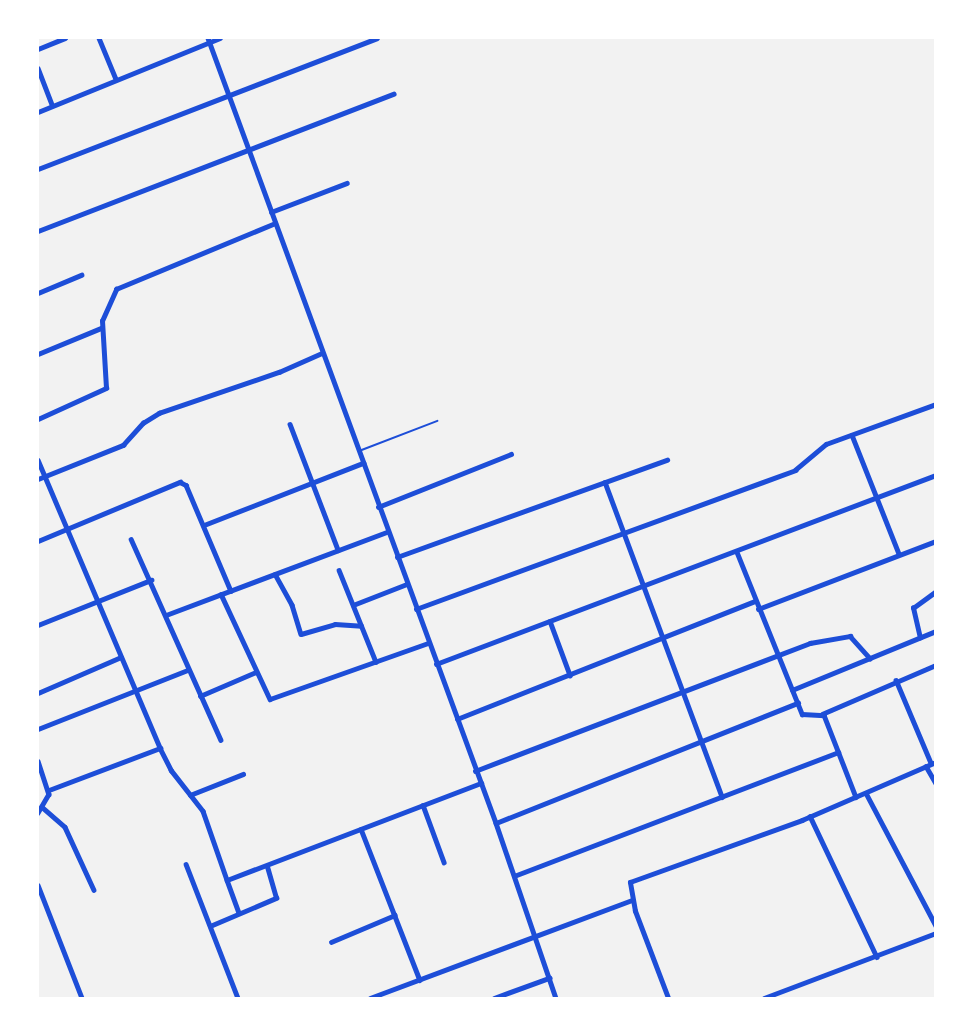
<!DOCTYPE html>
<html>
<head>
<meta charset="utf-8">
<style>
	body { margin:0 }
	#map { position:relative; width:973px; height:1036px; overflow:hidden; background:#f2f2f2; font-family:"Archivo Narrow",sans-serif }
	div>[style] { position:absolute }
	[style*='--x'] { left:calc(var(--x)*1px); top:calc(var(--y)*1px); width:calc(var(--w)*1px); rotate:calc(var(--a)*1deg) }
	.service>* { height:2px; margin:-1px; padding:0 1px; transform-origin:1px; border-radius:1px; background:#1d4ed8 }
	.minor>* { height:4.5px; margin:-2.25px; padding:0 2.25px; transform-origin:2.25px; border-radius:2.25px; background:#1d4ed8 }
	span { translate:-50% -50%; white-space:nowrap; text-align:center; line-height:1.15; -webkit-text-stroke:4.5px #fff; paint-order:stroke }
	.frame { position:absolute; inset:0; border:39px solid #fff; pointer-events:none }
</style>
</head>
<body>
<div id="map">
	<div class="service">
		<div style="--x:359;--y:451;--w:84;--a:-21"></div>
	</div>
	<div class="minor">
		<div style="--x:99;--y:38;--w:44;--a:67.5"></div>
		<div style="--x:208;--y:38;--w:836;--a:69.85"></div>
		<div style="--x:496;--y:823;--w:185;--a:71.1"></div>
		<div style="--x:38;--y:49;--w:29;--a:-22"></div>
		<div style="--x:38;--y:68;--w:40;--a:69"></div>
		<div style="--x:38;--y:112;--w:196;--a:-22.1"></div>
		<div style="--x:38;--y:169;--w:363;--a:-21.1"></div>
		<div style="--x:271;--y:212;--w:81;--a:-20.9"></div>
		<div style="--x:38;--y:231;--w:381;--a:-21.1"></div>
		<div style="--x:38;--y:293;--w:47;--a:-22.7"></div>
		<div style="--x:38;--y:354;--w:68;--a:-22.4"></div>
		<div style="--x:38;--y:419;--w:75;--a:-24.5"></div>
		<div style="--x:106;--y:388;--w:67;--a:-93.4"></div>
		<div style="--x:102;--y:321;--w:35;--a:-66"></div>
		<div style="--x:116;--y:289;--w:172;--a:-22.5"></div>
		<div style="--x:290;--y:424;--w:135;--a:69.1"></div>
		<div style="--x:852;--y:435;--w:128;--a:68.4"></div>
		<div style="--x:38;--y:460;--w:313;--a:67"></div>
		<div style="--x:160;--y:748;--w:25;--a:63"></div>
		<div style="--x:171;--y:770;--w:52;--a:52"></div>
		<div style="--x:203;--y:811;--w:73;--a:70.8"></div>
		<div style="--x:227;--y:880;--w:272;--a:-20.9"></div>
		<div style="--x:38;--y:479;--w:92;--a:-21.8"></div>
		<div style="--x:123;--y:445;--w:30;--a:-48"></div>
		<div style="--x:143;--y:423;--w:19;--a:-32"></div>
		<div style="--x:159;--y:413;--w:127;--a:-18.9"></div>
		<div style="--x:279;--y:372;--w:47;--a:-23.8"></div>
		<div style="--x:605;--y:482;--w:336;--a:69.6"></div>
		<div style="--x:378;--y:507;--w:143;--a:-21.7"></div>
		<div style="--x:204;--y:525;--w:171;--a:-21.3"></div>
		<div style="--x:131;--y:539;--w:220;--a:65.9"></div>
		<div style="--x:38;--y:541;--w:154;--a:-22.6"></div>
		<div style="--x:180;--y:482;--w:7;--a:27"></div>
		<div style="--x:186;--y:485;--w:115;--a:67"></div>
		<div style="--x:737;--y:552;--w:175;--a:68.1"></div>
		<div style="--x:802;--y:714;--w:22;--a:3"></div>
		<div style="--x:824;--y:715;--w:88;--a:68.7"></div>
		<div style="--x:397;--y:557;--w:287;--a:-19.8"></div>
		<div style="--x:339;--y:570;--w:99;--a:68.1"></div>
		<div style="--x:275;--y:574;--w:35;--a:61"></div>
		<div style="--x:292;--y:605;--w:30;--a:73"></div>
		<div style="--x:301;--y:634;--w:35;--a:-16"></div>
		<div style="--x:335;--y:624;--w:26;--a:4"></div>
		<div style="--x:221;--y:594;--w:116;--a:65"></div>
		<div style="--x:270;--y:699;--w:168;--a:-19.5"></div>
		<div style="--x:353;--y:605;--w:58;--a:-21.3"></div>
		<div style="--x:416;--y:609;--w:404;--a:-20.1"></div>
		<div style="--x:795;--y:470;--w:40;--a:-40"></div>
		<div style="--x:826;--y:444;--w:117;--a:-20"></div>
		<div style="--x:758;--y:609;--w:191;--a:-20.9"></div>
		<div style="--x:166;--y:615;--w:236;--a:-20.6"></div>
		<div style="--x:550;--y:621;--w:58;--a:69.7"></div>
		<div style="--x:38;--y:625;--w:122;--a:-21.7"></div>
		<div style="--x:920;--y:638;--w:31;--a:-103"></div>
		<div style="--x:913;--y:608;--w:29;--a:-36"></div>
		<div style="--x:436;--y:664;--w:535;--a:-20.71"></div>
		<div style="--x:896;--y:680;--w:90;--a:67.1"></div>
		<div style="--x:792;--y:690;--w:156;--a:-22.3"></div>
		<div style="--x:38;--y:693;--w:90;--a:-23.4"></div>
		<div style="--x:200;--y:696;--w:61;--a:-23.2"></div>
		<div style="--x:822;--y:714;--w:124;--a:-23.3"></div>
		<div style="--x:457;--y:719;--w:321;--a:-21.6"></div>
		<div style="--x:38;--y:729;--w:161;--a:-21.5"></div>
		<div style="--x:38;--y:761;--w:35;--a:72"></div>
		<div style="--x:49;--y:794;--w:22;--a:120"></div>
		<div style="--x:926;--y:766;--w:20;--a:60"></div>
		<div style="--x:475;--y:771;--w:359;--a:-20.9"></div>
		<div style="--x:810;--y:643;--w:41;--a:-9.9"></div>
		<div style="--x:850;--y:636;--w:30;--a:48"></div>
		<div style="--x:49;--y:790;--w:119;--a:-20.7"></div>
		<div style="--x:866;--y:793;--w:150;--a:62.2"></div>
		<div style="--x:190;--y:795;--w:57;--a:-21.6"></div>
		<div style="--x:423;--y:805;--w:61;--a:69.8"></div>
		<div style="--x:42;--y:807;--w:30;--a:41"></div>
		<div style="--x:65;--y:827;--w:69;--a:65.3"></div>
		<div style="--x:810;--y:816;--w:156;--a:64.6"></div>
		<div style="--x:496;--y:823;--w:325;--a:-21.7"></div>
		<div style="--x:361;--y:829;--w:162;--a:68.7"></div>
		<div style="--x:186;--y:864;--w:144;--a:68.8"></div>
		<div style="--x:514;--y:876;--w:347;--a:-20.9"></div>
		<div style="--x:227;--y:880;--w:35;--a:70"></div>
		<div style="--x:38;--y:885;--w:121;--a:68.7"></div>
		<div style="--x:210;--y:926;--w:72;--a:-23"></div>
		<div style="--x:276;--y:898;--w:32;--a:-106"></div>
		<div style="--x:331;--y:942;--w:69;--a:-22.9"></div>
		<div style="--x:370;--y:998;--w:280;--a:-20.5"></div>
		<div style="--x:494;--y:998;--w:59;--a:-20"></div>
		<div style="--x:668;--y:998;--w:93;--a:-110.8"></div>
		<div style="--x:635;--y:911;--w:29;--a:-100"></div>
		<div style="--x:630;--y:882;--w:183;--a:-19.8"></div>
		<div style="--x:802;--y:820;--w:146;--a:-23.4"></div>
		<div style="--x:764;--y:998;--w:184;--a:-20.7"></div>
	</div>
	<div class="frame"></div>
</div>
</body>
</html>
